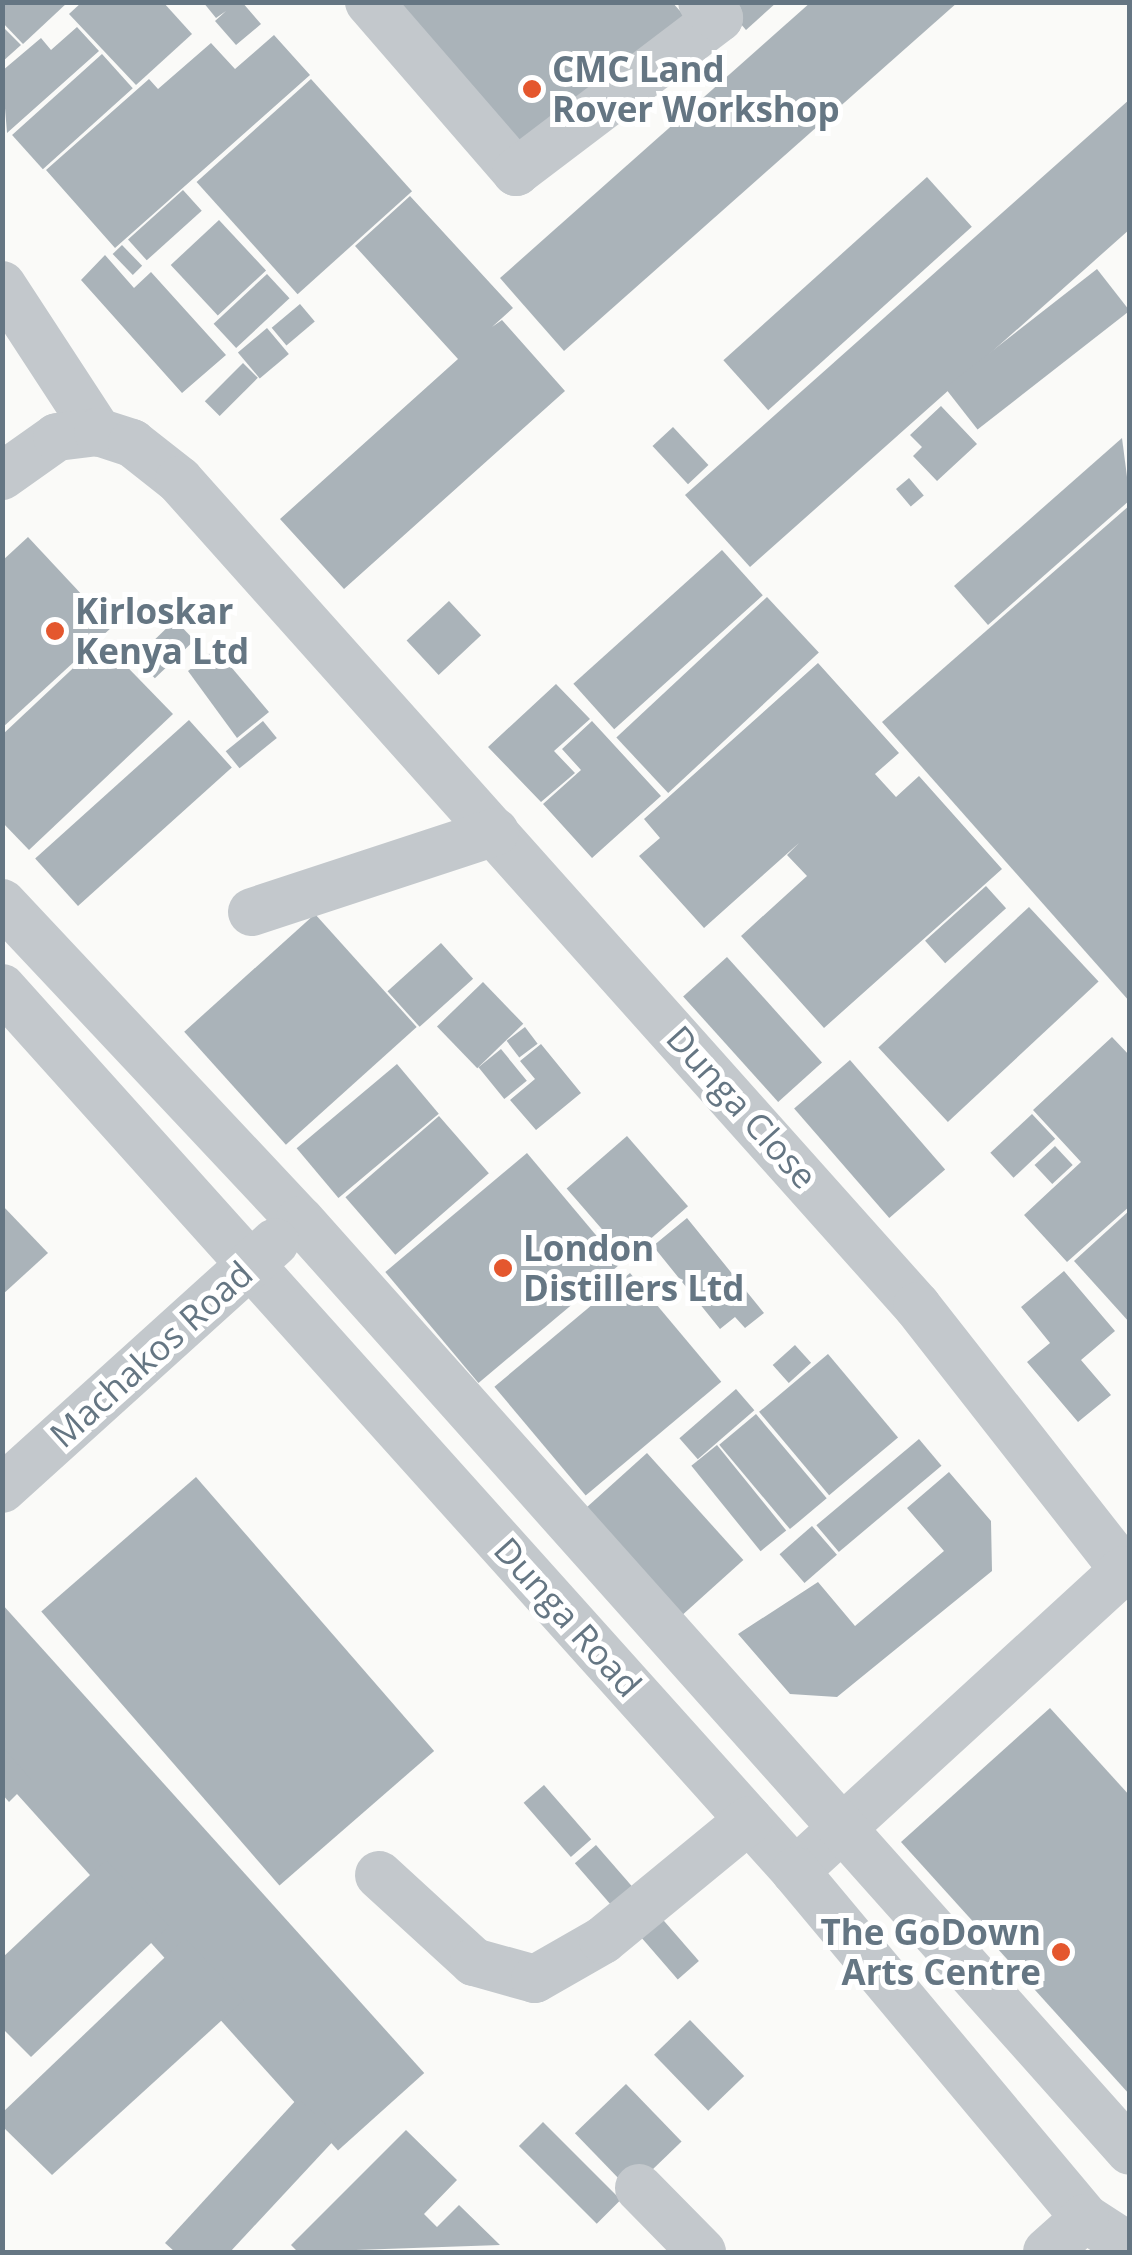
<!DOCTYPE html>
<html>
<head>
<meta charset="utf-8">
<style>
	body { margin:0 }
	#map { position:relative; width:1132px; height:2255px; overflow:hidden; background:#fafaf8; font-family:"Open Sans",sans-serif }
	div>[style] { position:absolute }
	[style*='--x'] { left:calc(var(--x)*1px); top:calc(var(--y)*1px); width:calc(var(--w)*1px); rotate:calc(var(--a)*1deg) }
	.building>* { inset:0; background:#aab3b9; transform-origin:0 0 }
	.minor>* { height:48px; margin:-24px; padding:0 24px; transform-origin:24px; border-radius:24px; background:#c3c8cc }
	.dots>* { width:28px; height:28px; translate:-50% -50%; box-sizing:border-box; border:5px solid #fff; border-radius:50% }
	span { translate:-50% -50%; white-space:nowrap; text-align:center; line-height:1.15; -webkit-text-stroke:10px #fff; paint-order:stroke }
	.poi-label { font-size:35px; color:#657683; font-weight:700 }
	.left { translate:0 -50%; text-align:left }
	.right { translate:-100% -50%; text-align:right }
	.street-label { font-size:35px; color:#657683 }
	.frame { position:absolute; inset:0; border:5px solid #657683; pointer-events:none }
</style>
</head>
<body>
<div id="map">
	<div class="building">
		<div style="clip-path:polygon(2px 2px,68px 2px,23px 44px,2px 22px)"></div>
		<div style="clip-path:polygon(82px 2px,163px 2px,192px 34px,136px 85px,69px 14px)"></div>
		<div style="clip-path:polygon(203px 2px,242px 2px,261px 24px,236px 45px,215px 21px,226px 11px,216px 18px)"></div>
		<div style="clip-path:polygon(379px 2px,672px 2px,689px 21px,521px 158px)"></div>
		<div style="clip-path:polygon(722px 2px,777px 2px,746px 30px)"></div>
		<div style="clip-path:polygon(811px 2px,958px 2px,564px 351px,500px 278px)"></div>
		<div style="clip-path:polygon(2px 26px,21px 45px,2px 62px)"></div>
		<div style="clip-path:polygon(77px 27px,99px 51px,7px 133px,2px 71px,41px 38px,51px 50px)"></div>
		<div style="clip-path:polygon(274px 35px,310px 75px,115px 248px,46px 170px,149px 79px,158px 89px,211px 43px,235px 69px)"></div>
		<div style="left:102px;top:54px;width:46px;height:121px;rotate:48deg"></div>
		<div style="left:311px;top:79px;width:151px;height:154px;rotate:48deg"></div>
		<div style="clip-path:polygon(1130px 99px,1130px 229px,750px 567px,685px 495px)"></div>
		<div style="left:927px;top:177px;width:67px;height:274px;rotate:48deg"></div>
		<div style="left:183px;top:190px;width:28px;height:74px;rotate:48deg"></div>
		<div style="clip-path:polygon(410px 196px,513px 308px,492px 327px,502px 320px,565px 391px,344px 589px,280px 519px,458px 359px,355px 246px)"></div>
		<div style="left:219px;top:220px;width:69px;height:66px;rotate:47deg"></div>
		<div style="left:122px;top:245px;width:29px;height:13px;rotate:46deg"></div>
		<div style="clip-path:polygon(105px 255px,134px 288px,151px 272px,226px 355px,182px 393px,81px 280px)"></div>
		<div style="left:1097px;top:269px;width:53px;height:193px;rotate:52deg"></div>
		<div style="left:267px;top:274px;width:33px;height:73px;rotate:47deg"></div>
		<div style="left:300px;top:304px;width:23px;height:37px;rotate:50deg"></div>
		<div style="left:267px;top:328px;width:34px;height:38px;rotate:50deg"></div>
		<div style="left:243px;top:363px;width:21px;height:54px;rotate:45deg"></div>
		<div style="clip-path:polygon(941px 406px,977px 444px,937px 481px,913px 456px,922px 447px,910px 435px)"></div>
		<div style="left:673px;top:427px;width:52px;height:28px;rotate:47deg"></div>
		<div style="clip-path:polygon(1122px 438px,1130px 500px,988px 625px,954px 586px)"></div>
		<div style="left:909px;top:478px;width:23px;height:17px;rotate:50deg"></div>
		<div style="clip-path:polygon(1130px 505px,1130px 1002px,882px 722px)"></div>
		<div style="clip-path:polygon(28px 537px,112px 627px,2px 728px,2px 561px)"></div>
		<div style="left:722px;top:550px;width:61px;height:200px;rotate:48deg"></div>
		<div style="left:767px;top:597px;width:76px;height:206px;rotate:47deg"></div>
		<div style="left:449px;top:601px;width:47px;height:58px;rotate:47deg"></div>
		<div style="left:175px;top:620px;width:28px;height:55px;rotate:46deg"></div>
		<div style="clip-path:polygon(102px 641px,173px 714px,29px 850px,2px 822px,2px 735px)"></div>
		<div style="clip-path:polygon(216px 649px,269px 712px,237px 738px,188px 671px)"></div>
		<div style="clip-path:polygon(818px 663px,899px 753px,875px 774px,896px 797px,919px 776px,1002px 869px,824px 1028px,741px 936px,807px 876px,787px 855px,799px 843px,704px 928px,639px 856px,660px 838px,644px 819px)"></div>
		<div style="clip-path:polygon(556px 684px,590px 719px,554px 751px,575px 773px,541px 802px,488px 747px)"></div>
		<div style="left:189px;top:720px;width:64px;height:207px;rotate:48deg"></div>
		<div style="left:263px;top:721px;width:22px;height:48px;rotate:51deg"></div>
		<div style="clip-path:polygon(592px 721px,661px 796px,592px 858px,543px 804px,581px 770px,562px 749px)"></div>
		<div style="left:986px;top:886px;width:30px;height:82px;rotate:48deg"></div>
		<div style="left:1029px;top:907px;width:102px;height:206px;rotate:47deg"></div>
		<div style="left:315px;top:914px;width:152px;height:176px;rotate:48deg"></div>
		<div style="left:441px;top:943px;width:48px;height:72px;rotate:48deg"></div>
		<div style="left:727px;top:957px;width:142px;height:59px;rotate:48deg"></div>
		<div style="left:483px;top:982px;width:58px;height:64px;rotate:46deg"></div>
		<div style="left:525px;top:1027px;width:21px;height:23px;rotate:53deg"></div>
		<div style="clip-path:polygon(1112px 1037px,1130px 1056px,1130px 1206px,1067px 1262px,1024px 1215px,1081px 1162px,1033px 1110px)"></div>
		<div style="clip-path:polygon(541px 1044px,581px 1093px,536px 1130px,510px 1100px,535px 1079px,520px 1061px)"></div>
		<div style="left:501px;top:1049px;width:41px;height:29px;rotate:51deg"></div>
		<div style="left:850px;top:1060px;width:145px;height:74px;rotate:49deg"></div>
		<div style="left:397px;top:1064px;width:65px;height:131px;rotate:50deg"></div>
		<div style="left:1032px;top:1114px;width:34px;height:57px;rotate:47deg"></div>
		<div style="left:439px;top:1116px;width:76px;height:124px;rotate:49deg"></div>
		<div style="left:627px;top:1136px;width:93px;height:80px;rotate:49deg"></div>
		<div style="left:1055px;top:1146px;width:26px;height:28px;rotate:47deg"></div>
		<div style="left:527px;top:1153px;width:145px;height:185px;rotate:50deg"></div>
		<div style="clip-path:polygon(2px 1205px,48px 1253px,2px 1295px)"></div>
		<div style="clip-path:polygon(1130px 1210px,1130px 1323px,1074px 1261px)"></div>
		<div style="clip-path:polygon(687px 1218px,764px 1313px,745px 1328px,735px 1317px,720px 1329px,653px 1246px)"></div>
		<div style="clip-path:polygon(1064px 1271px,1115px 1331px,1081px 1360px,1111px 1395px,1078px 1422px,1027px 1362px,1050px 1343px,1021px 1307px)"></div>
		<div style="left:630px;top:1273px;width:142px;height:177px;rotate:50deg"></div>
		<div style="left:795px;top:1345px;width:24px;height:30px;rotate:48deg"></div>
		<div style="left:828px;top:1354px;width:109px;height:90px;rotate:50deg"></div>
		<div style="left:736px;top:1389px;width:28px;height:75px;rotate:49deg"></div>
		<div style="left:756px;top:1414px;width:110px;height:48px;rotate:50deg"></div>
		<div style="left:919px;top:1439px;width:35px;height:134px;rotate:50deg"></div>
		<div style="left:717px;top:1445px;width:110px;height:33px;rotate:51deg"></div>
		<div style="left:647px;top:1453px;width:144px;height:84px;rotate:48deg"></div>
		<div style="clip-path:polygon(949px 1472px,991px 1521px,992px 1571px,837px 1697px,790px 1694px,738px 1634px,818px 1582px,855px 1626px,944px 1551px,907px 1508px)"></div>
		<div style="left:196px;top:1477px;width:363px;height:205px;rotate:49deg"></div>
		<div style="left:812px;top:1526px;width:38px;height:43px;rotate:49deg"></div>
		<div style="left:2px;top:1604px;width:631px;height:116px;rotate:48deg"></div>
		<div style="clip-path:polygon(1050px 1708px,1130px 1796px,1130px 2095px,901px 1842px)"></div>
		<div style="clip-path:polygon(5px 1749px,31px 1780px,9px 1802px,2px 1794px)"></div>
		<div style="left:544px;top:1785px;width:72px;height:27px;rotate:49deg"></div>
		<div style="left:596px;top:1845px;width:73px;height:28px;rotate:49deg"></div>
		<div style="clip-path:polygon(106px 1860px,169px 1926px,31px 2057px,2px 2028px,2px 1958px)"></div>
		<div style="left:651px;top:1906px;width:73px;height:28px;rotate:49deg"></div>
		<div style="clip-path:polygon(185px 1938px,244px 2000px,52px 2175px,2px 2126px,2px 2113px)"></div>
		<div style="left:690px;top:2020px;width:78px;height:50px;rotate:46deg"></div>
		<div style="left:626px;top:2084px;width:80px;height:71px;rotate:46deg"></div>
		<div style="clip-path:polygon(298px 2098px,338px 2136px,230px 2252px,175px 2252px,165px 2243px)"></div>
		<div style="left:543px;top:2122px;width:110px;height:34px;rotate:45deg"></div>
		<div style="clip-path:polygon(406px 2130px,457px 2180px,424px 2214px,437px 2227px,459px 2205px,500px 2245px,298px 2252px,291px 2245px)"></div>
	</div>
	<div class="minor">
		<div style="--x:369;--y:2;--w:225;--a:49.1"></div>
		<div style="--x:516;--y:172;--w:255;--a:-37.2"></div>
		<div style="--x:719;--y:18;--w:23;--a:-137"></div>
		<div style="--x:2;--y:285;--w:176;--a:56.9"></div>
		<div style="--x:2;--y:476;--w:67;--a:-35.3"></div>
		<div style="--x:57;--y:437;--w:41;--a:-7"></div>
		<div style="--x:98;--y:432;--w:36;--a:18"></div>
		<div style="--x:132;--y:443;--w:60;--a:38.2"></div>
		<div style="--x:179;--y:480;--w:1108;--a:48.22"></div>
		<div style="--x:917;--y:1306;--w:335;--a:51.9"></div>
		<div style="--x:1124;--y:1570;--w:446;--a:137.5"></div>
		<div style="--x:2;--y:903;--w:435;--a:46.8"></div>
		<div style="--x:300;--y:1220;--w:1247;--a:48.28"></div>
		<div style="--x:252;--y:912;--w:256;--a:-18.2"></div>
		<div style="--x:2;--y:988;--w:1187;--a:48.07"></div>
		<div style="--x:795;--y:1871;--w:452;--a:50.1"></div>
		<div style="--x:1085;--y:2218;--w:54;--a:32.8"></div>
		<div style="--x:2;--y:1489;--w:368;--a:-42.1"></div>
		<div style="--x:379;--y:1875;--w:129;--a:42.5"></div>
		<div style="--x:474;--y:1962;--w:63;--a:15.6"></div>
		<div style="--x:535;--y:1979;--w:78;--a:-29.8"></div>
		<div style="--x:603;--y:1940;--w:189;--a:-39.4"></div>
		<div style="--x:639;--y:2188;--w:90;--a:45.5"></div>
		<div style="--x:1047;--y:2252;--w:51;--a:-41.8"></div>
	</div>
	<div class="dots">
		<div style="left:532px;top:89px;background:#e4572e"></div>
		<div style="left:55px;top:631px;background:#e4572e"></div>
		<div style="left:503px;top:1268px;background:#e4572e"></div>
		<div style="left:1061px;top:1952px;background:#e4572e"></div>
	</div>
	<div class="poi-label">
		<span class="left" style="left:552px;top:89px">CMC Land<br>Rover Workshop</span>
		<span class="left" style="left:75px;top:631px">Kirloskar<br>Kenya Ltd</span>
		<span class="left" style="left:523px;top:1268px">London<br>Distillers Ltd</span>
		<span class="right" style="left:1041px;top:1952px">The GoDown<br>Arts Centre</span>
	</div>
	<div class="street-label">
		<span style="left:742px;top:1107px;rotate:48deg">Dunga Close</span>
		<span style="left:151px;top:1354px;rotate:-42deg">Machakos Road</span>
		<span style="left:568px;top:1617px;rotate:48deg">Dunga Road</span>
	</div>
	<div class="frame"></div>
</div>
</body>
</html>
